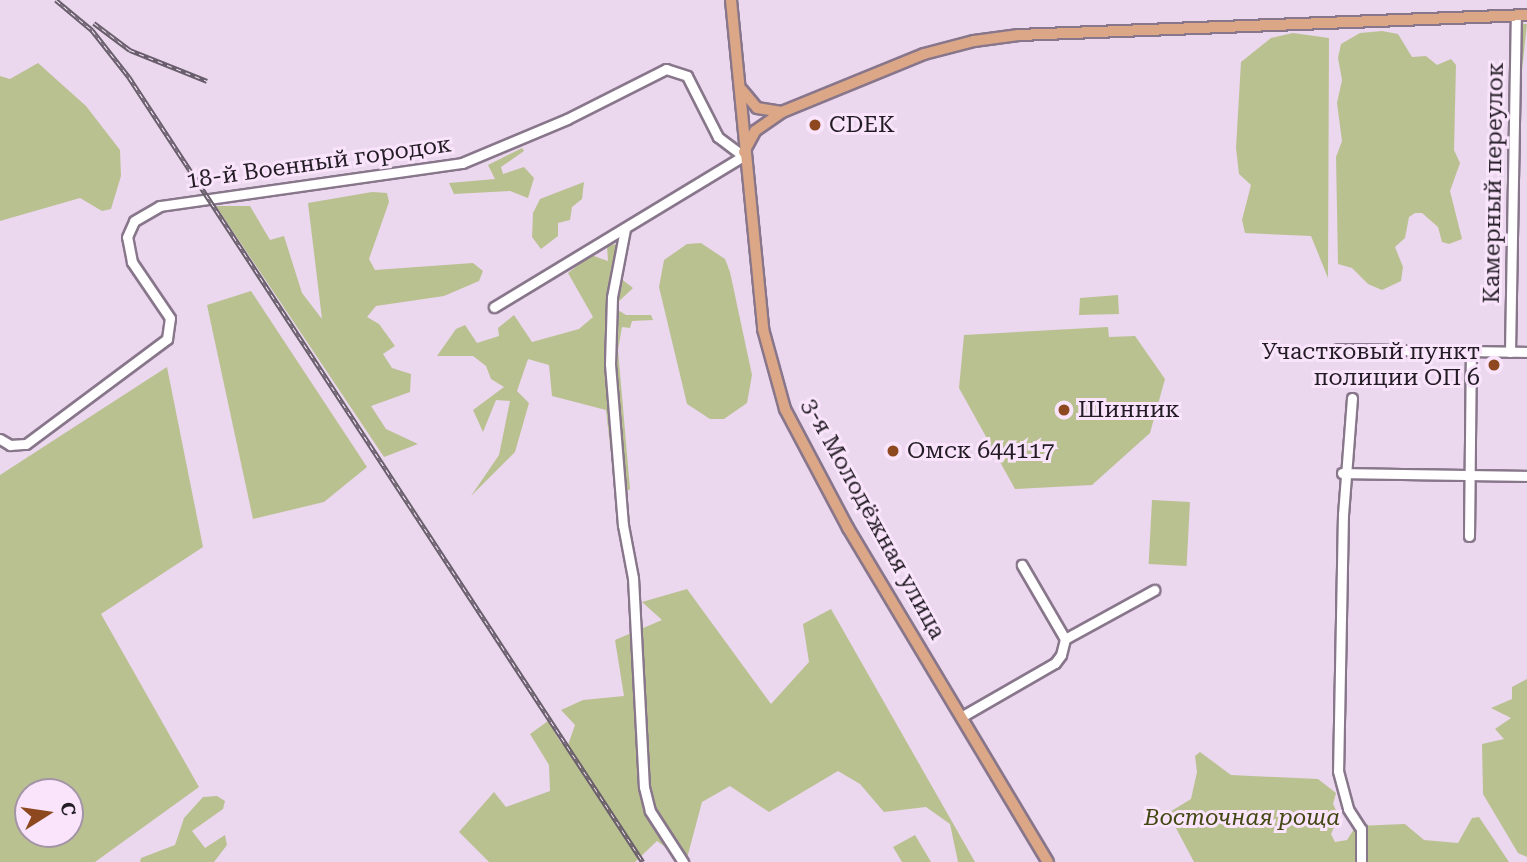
<!DOCTYPE html>
<html>
<head>
<meta charset="utf-8">
<style>
	body { margin:0 }
	#map { position:relative; width:1527px; height:862px; overflow:hidden; background:#ebd7ee; font-family:"Roboto Serif",serif }
	div>[style] { position:absolute }
	[style*='--x'] { left:calc(var(--x)*1px); top:calc(var(--y)*1px); width:calc(var(--w)*1px); rotate:calc(var(--a)*1deg) }
	.green>* { inset:0; background:#bac191; transform-origin:0 0 }
	.roads { filter:drop-shadow(2px 0 #88768b) drop-shadow(-2px 0 #88768b) drop-shadow(0 2px #88768b) drop-shadow(0 -2px #88768b) }
	.minor>* { height:9px; margin:-4.5px; padding:0 4.5px; transform-origin:4.5px; border-radius:4.5px; background:#fff }
	.major>* { height:10px; margin:-5px; padding:0 5px; transform-origin:5px; border-radius:5px; background:#dca787 }
	.rail>* { height:4.5px; margin-top:-2.25px; transform-origin:0; background:repeating-linear-gradient(90deg,#f9e4fc 0 5px,#695e6b 0 10px); box-sizing:border-box; border-block:2px solid #695e6b }
	.dots>* { width:19px; height:19px; translate:-50% -50%; box-sizing:border-box; border:4px solid #f9e4fc; border-radius:50% }
	span { translate:-50% -50%; white-space:nowrap; text-align:center; line-height:1.15; -webkit-text-stroke:6px #f9e4fc; paint-order:stroke }
	.poi-label { font-size:23px; color:#231c24 }
	.left { translate:0 -50%; text-align:left }
	.right { translate:-100% -50%; text-align:right }
	.street-label { font-size:23px; color:#231c24 }
	.park-label { font-size:23px; color:#434813; font-style:italic }
	.north { position:absolute; left:14px; top:778px; width:70px; height:70px; box-sizing:border-box; background:#f9e4fc; border:2px solid #a394a6; border-radius:50%; rotate:78deg; font-size:19px; font-weight:700; line-height:28px; text-align:center; color:#231c24 }
	.north::after { content:''; display:block; margin:auto; width:24px; height:32px; background:#8e4820; clip-path:polygon(50% 0,100% 100%,50% 72%,0 100%) }
</style>
</head>
<body>
<div id="map">
	<div class="green">
		<div style="left:1517px;top:23px;width:10px;height:95px;rotate:6deg"></div>
		<div style="clip-path:polygon(1382px 31px,1398px 34px,1412px 57px,1426px 56px,1437px 65px,1451px 59px,1456px 65px,1454px 150px,1460px 163px,1450px 191px,1462px 239px,1449px 244px,1442px 242px,1438px 227px,1422px 213px,1415px 213px,1409px 217px,1405px 238px,1395px 247px,1403px 267px,1401px 281px,1382px 290px,1368px 284px,1352px 268px,1338px 264px,1336px 157px,1342px 141px,1337px 103px,1342px 80px,1338px 58px,1341px 44px,1360px 33px)"></div>
		<div style="clip-path:polygon(1293px 33px,1329px 38px,1328px 278px,1311px 236px,1245px 233px,1242px 220px,1251px 185px,1239px 174px,1236px 148px,1241px 62px,1271px 38px)"></div>
		<div style="clip-path:polygon(38px 63px,86px 106px,120px 150px,121px 176px,111px 209px,102px 211px,80px 198px,0 221px,0 76px,10px 79px)"></div>
		<div style="clip-path:polygon(522px 148px,524px 151px,501px 167px,503px 174px,524px 167px,534px 178px,528px 198px,510px 191px,454px 194px,449px 183px,495px 179px,488px 165px)"></div>
		<div style="clip-path:polygon(584px 182px,582px 199px,572px 207px,570px 220px,558px 223px,558px 236px,541px 249px,532px 237px,533px 213px,540px 199px)"></div>
		<div style="clip-path:polygon(372px 192px,387px 193px,389px 202px,369px 259px,375px 270px,473px 263px,483px 271px,479px 281px,444px 296px,376px 306px,367px 317px,379px 324px,395px 346px,383px 354px,392px 368px,411px 374px,410px 392px,371px 406px,386px 429px,418px 444px,384px 457px,216px 206px,250px 206px,270px 240px,284px 236px,302px 293px,322px 319px,308px 203px)"></div>
		<div style="clip-path:polygon(627px 242px,615px 274px,633px 288px,613px 307px,626px 315px,651px 315px,653px 320px,632px 321px,630px 328px,622px 327px,618px 350px,630px 489px,616px 498px,606px 410px,552px 396px,549px 365px,528px 359px,517px 391px,529px 403px,515px 452px,471px 496px,499px 455px,510px 401px,496px 400px,483px 432px,473px 410px,504px 387px,491px 379px,486px 366px,473px 356px,437px 356px,456px 329px,465px 325px,477px 343px,499px 336px,498px 328px,514px 315px,532px 342px,579px 329px,593px 317px,568px 273px,591px 255px,608px 261px,607px 246px)"></div>
		<div style="clip-path:polygon(701px 243px,725px 259px,730px 272px,752px 375px,747px 403px,724px 419px,710px 419px,687px 404px,659px 287px,664px 260px,687px 244px)"></div>
		<div style="clip-path:polygon(251px 291px,367px 467px,324px 502px,253px 519px,207px 305px)"></div>
		<div style="clip-path:polygon(1118px 295px,1119px 314px,1079px 315px,1080px 298px)"></div>
		<div style="clip-path:polygon(1108px 327px,1109px 337px,1135px 336px,1165px 379px,1150px 433px,1092px 485px,1015px 489px,959px 388px,964px 335px)"></div>
		<div style="clip-path:polygon(evenodd,167px 367px,203px 547px,101px 614px,199px 787px,95px 862px,0 862px,0 475px,167px 367px,70px 792px,70px 834px,28px 834px,28px 792px,70px 792px)"></div>
		<div style="left:1152px;top:500px;width:38px;height:64px;rotate:3deg"></div>
		<div style="clip-path:polygon(687px 589px,771px 704px,809px 662px,803px 624px,831px 609px,975px 862px,958px 862px,950px 824px,926px 807px,884px 812px,860px 784px,838px 771px,769px 812px,730px 786px,702px 802px,686px 862px,657px 841px,635px 862px,489px 862px,459px 832px,494px 792px,506px 807px,550px 791px,549px 765px,530px 734px,548px 721px,561px 743px,568px 745px,575px 725px,561px 710px,583px 700px,624px 696px,615px 640px,662px 620px,642px 602px)"></div>
		<div style="clip-path:polygon(1527px 679px,1527px 857px,1518px 853px,1483px 794px,1482px 744px,1504px 739px,1495px 729px,1511px 718px,1491px 708px,1512px 699px,1512px 687px)"></div>
		<div style="clip-path:polygon(1200px 752px,1231px 775px,1318px 779px,1336px 793px,1333px 804px,1339px 816px,1331px 834px,1335px 842px,1347px 840px,1356px 826px,1405px 824px,1424px 840px,1458px 843px,1472px 818px,1479px 817px,1509px 862px,1194px 862px,1168px 813px,1191px 799px,1197px 772px,1195px 756px)"></div>
		<div style="clip-path:polygon(217px 796px,225px 801px,223px 809px,192px 831px,205px 848px,225px 835px,227px 845px,214px 862px,140px 862px,141px 858px,175px 845px,184px 818px,203px 797px)"></div>
		<div style="clip-path:polygon(915px 835px,931px 862px,902px 862px,893px 847px)"></div>
	</div>
	<div class="roads">
		<div class="minor">
			<div style="--x:625;--y:229;--w:69;--a:100.8"></div>
			<div style="--x:612;--y:297;--w:67;--a:91.7"></div>
			<div style="--x:610;--y:364;--w:162;--a:85.4"></div>
			<div style="--x:623;--y:525;--w:54;--a:79.3"></div>
			<div style="--x:633;--y:578;--w:209;--a:87"></div>
			<div style="--x:644;--y:787;--w:25;--a:76"></div>
			<div style="--x:650;--y:811;--w:61;--a:57.1"></div>
			<div style="--x:494;--y:307;--w:291;--a:-31.2"></div>
			<div style="--x:1338;--y:349;--w:189;--a:0.9"></div>
			<div style="--x:1510;--y:352;--w:336;--a:-89"></div>
			<div style="--x:1352;--y:398;--w:116;--a:94.4"></div>
			<div style="--x:1343;--y:514;--w:257;--a:91.1"></div>
			<div style="--x:1338;--y:771;--w:39;--a:75"></div>
			<div style="--x:1348;--y:809;--w:24;--a:57"></div>
			<div style="--x:1361;--y:829;--w:33;--a:90"></div>
			<div style="--x:0;--y:439;--w:12;--a:31"></div>
			<div style="--x:10;--y:445;--w:16;--a:-4"></div>
			<div style="--x:26;--y:444;--w:176;--a:-36.7"></div>
			<div style="--x:167;--y:339;--w:21;--a:-82"></div>
			<div style="--x:170;--y:318;--w:68;--a:-124.2"></div>
			<div style="--x:132;--y:262;--w:25;--a:-101"></div>
			<div style="--x:127;--y:237;--w:17;--a:-66"></div>
			<div style="--x:134;--y:221;--w:30;--a:-30"></div>
			<div style="--x:160;--y:206;--w:305;--a:-8.1"></div>
			<div style="--x:462;--y:163;--w:114;--a:-22.7"></div>
			<div style="--x:567;--y:119;--w:111;--a:-26.8"></div>
			<div style="--x:666;--y:69;--w:22;--a:18"></div>
			<div style="--x:687;--y:76;--w:68;--a:63.1"></div>
			<div style="--x:718;--y:137;--w:31;--a:37"></div>
			<div style="--x:1342;--y:473;--w:185;--a:0.9"></div>
			<div style="--x:1469;--y:536;--w:185;--a:-89.4"></div>
			<div style="--x:1065;--y:639;--w:102;--a:-28.8"></div>
			<div style="--x:961;--y:717;--w:108;--a:-29.9"></div>
			<div style="--x:1055;--y:663;--w:10;--a:-53"></div>
			<div style="--x:1061;--y:655;--w:16;--a:-76"></div>
			<div style="--x:1065;--y:639;--w:86;--a:-120.2"></div>
		</div>
		<div class="major">
			<div style="--x:731;--y:0;--w:331;--a:84.4"></div>
			<div style="--x:763;--y:329;--w:83;--a:74.6"></div>
			<div style="--x:785;--y:409;--w:135;--a:62.1"></div>
			<div style="--x:848;--y:528;--w:389;--a:59.1"></div>
			<div style="--x:742;--y:90;--w:23;--a:50"></div>
			<div style="--x:757;--y:108;--w:25;--a:9"></div>
			<div style="--x:744;--y:152;--w:24;--a:-62"></div>
			<div style="--x:755;--y:131;--w:33;--a:-35"></div>
			<div style="--x:782;--y:112;--w:153;--a:-22.2"></div>
			<div style="--x:924;--y:54;--w:52;--a:-14.6"></div>
			<div style="--x:974;--y:41;--w:45;--a:-7.6"></div>
			<div style="--x:1019;--y:35;--w:508;--a:-2.25"></div>
		</div>
	</div>
	<div class="rail">
		<div style="--x:56;--y:0;--w:47;--a:39.8"></div>
		<div style="--x:92;--y:30;--w:60;--a:51.8"></div>
		<div style="--x:129;--y:77;--w:938;--a:56.78"></div>
		<div style="--x:94;--y:23;--w:45;--a:36.9"></div>
		<div style="--x:130;--y:50;--w:83;--a:21.9"></div>
	</div>
	<div class="dots">
		<div style="left:815px;top:125px;background:#8e4820"></div>
		<div style="left:1494px;top:365px;background:#8e4820"></div>
		<div style="left:1064px;top:410px;background:#8e4820"></div>
		<div style="left:893px;top:451px;background:#8e4820"></div>
	</div>
	<div class="poi-label">
		<span class="left" style="left:829px;top:125px">CDEK</span>
		<span class="right" style="left:1480px;top:365px">Участковый пункт<br>полиции ОП 6</span>
		<span class="left" style="left:1078px;top:410px">Шинник</span>
		<span class="left" style="left:907px;top:451px">Омск 644117</span>
	</div>
	<div class="street-label">
		<span style="left:319px;top:163px;rotate:-8deg">18-й Военный городок</span>
		<span style="left:1494px;top:183px;rotate:-89deg">Камерный переулок</span>
		<span style="left:873px;top:519px;rotate:61deg">3-я Молодёжная улица</span>
	</div>
	<div class="park-label">
		<span style="left:1242px;top:818px">Восточная роща</span>
	</div>
	<div class="north">С</div>
</div>
</body>
</html>
